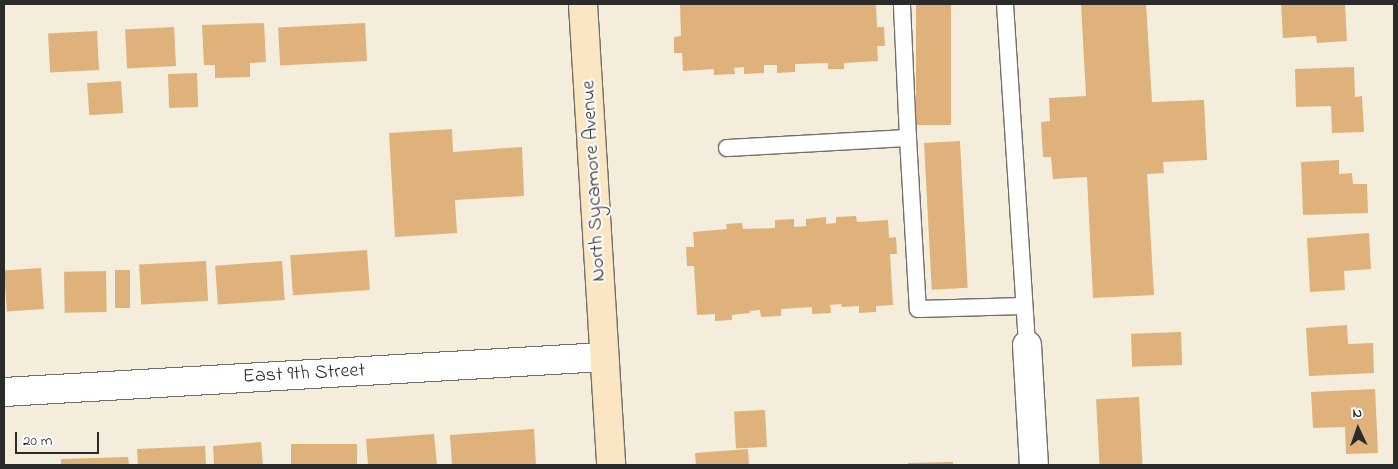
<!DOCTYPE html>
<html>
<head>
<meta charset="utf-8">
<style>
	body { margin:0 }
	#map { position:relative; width:1398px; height:469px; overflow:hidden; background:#f5eddb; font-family:"Indie Flower",sans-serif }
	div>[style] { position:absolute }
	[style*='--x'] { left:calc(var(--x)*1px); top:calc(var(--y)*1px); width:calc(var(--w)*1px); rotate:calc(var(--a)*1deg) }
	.building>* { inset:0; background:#deb27a; transform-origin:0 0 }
	.roads { filter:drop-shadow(1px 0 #726f69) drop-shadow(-1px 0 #726f69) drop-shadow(0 1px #726f69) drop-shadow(0 -1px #726f69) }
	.lane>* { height:16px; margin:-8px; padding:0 8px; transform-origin:8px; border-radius:8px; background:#fff }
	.street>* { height:28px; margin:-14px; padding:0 14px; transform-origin:14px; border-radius:14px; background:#fff }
	.secondary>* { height:28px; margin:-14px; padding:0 14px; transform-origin:14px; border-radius:14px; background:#fbe6c4 }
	span { translate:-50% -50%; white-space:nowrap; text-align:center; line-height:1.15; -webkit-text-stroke:4px #fff; paint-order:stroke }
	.street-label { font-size:20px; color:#2b2b2b }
	.frame { position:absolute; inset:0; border:5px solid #2b2b2b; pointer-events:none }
	.north { position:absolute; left:1333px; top:404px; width:50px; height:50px; -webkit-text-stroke:4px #fff; paint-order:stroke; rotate:357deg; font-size:14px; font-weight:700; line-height:20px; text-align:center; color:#2b2b2b }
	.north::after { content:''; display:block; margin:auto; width:18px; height:22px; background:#2b2b2b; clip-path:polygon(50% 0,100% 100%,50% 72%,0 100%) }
	.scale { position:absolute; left:15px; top:432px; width:84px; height:22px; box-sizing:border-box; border:2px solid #2b2b2b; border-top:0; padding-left:6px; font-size:15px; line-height:18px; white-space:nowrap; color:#2b2b2b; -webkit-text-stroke:4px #fff; paint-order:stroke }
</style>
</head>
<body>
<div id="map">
	<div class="building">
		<div style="clip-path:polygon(680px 4px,876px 4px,877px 27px,884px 27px,885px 46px,877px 46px,878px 61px,844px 63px,844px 69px,828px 69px,828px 63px,795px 64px,795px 72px,777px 73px,777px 65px,764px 65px,764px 73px,744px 74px,744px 67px,734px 68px,735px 74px,714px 75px,714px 69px,683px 71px,682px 53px,674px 53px,674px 37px,681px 36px)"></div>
		<div style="left:916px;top:4px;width:35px;height:121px"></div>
		<div style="clip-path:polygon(1081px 4px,1146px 4px,1152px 102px,1204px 100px,1207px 160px,1163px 162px,1164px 173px,1147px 174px,1154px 295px,1093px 298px,1087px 177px,1053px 179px,1051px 157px,1043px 157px,1041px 122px,1050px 121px,1049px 98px,1086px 96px)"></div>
		<div style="clip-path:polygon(1281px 4px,1345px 4px,1347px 41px,1317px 43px,1316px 36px,1283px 38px)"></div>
		<div style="clip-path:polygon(264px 23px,266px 62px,250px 63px,250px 77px,215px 78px,215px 65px,204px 65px,202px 25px)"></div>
		<div style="left:365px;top:23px;width:38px;height:87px;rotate:87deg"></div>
		<div style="left:174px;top:27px;width:39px;height:49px;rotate:87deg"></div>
		<div style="left:97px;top:31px;width:39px;height:49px;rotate:87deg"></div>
		<div style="clip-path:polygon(1354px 67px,1355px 97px,1362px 96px,1364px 132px,1332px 133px,1331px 106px,1296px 107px,1295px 69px)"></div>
		<div style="left:197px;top:73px;width:34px;height:29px;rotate:88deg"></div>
		<div style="left:121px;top:81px;width:32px;height:34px;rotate:86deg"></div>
		<div style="clip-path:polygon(452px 129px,453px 152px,522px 147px,524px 196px,455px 200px,457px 233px,395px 237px,389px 133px)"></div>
		<div style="left:960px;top:141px;width:147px;height:36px;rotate:87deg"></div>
		<div style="clip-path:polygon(1339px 160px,1339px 174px,1352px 173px,1353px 184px,1367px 184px,1368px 213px,1303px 215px,1301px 162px)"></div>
		<div style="clip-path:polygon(856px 216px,857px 222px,888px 220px,889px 238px,896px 237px,897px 254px,890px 254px,893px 305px,876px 306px,876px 312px,859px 313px,859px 306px,842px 307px,841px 304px,830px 305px,831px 313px,812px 314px,812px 307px,781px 309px,781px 316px,761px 317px,760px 310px,750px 311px,750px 313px,732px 315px,732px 320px,715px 321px,715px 314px,697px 315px,694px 266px,687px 266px,686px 247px,694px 247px,693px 232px,727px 229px,726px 224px,742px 223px,743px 229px,775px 228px,775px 220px,794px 219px,794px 227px,806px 226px,806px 219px,826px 217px,826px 224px,836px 223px,836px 217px)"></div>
		<div style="clip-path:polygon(1369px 233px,1371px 269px,1344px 271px,1345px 290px,1310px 292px,1307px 238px)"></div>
		<div style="left:367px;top:250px;width:40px;height:77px;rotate:86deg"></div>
		<div style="left:206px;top:261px;width:40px;height:67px;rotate:87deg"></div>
		<div style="left:282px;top:261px;width:39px;height:67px;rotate:86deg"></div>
		<div style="left:41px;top:268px;width:41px;height:37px;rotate:86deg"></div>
		<div style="left:115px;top:270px;width:15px;height:38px"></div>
		<div style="left:106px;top:271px;width:41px;height:42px;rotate:89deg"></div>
		<div style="clip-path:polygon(1347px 325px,1348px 344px,1373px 343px,1374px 373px,1309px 376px,1306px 328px)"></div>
		<div style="left:1181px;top:332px;width:33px;height:50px;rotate:88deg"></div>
		<div style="clip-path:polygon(1375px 389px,1378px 453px,1346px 454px,1345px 427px,1313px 428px,1311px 392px)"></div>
		<div style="left:1139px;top:397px;width:68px;height:43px;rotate:87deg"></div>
		<div style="left:765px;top:410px;width:37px;height:31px;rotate:87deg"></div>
		<div style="clip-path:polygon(534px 429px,536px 465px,452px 465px,450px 435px)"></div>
		<div style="clip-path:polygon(434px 434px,437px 465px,368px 465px,366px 439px)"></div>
		<div style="clip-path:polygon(261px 442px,263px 465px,214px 465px,213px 446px)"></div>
		<div style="left:357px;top:444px;width:21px;height:66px;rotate:90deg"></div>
		<div style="clip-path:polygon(205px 446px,206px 465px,138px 465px,137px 449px)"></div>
		<div style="clip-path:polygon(748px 449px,749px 465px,696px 465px,695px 453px)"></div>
		<div style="clip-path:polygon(128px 457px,129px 465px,61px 465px,61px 459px)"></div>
		<div style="clip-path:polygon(953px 462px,953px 465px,908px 465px,908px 463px)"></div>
	</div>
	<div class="roads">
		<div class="lane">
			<div style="--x:1005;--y:4;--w:342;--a:86.3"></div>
			<div style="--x:908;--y:138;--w:171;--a:86.7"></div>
			<div style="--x:918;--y:309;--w:106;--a:-1.6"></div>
			<div style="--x:727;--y:148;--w:181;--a:-3.2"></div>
			<div style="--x:908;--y:138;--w:134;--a:-92.6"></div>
		</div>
		<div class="street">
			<div style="--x:1027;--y:345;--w:120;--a:86.7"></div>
			<div style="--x:4;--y:392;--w:601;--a:-3.34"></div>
		</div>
		<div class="secondary">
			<div style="--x:583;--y:4;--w:462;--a:86.5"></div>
		</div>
	</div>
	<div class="street-label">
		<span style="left:594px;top:181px;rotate:-93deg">North Sycamore Avenue</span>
		<span style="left:304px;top:374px;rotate:-3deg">East 9th Street</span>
	</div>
	<div class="frame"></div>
	<div class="north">N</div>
	<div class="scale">20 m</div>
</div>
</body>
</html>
